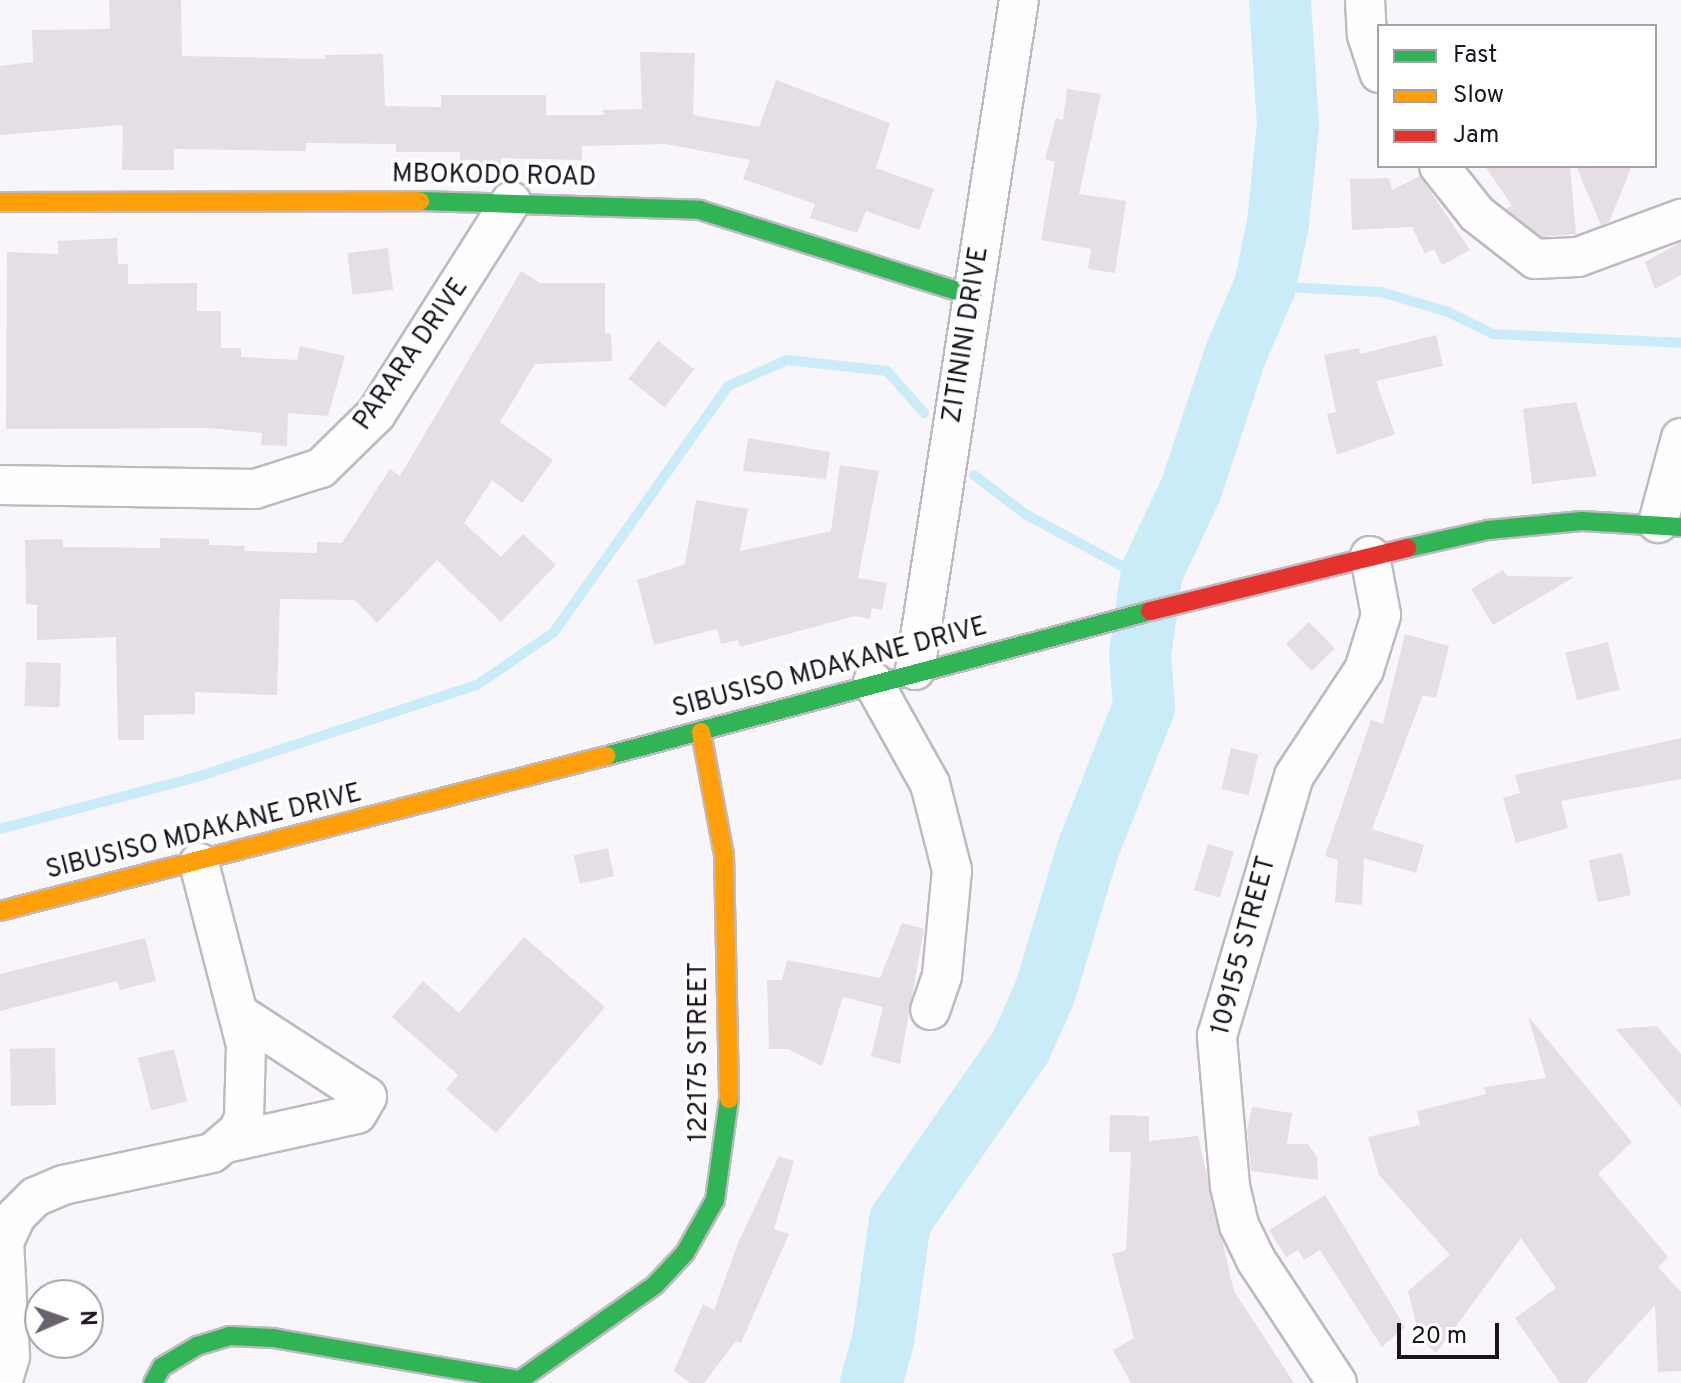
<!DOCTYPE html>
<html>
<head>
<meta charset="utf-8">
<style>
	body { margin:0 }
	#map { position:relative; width:1681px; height:1383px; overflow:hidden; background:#f8f6fa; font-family:Overpass,sans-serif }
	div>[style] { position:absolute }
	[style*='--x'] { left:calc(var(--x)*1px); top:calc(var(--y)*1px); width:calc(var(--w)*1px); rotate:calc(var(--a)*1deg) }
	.stream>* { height:10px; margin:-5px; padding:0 5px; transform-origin:5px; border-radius:5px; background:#c9ecf8 }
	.river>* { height:62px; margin:-31px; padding:0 31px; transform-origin:31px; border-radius:31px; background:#c9ecf8 }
	.building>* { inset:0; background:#e5dee5; transform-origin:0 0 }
	.roads { filter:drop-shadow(2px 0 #bfbac2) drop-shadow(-2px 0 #bfbac2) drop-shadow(0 2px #bfbac2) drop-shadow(0 -2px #bfbac2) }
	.street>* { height:38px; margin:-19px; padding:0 19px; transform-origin:19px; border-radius:19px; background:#fefefe }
	.fast>* { height:18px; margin:-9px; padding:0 9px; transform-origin:9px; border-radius:9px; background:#30b455 }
	.slow>* { height:18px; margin:-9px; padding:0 9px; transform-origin:9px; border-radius:9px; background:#ff9f0a }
	.jam>* { height:18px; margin:-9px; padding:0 9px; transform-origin:9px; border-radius:9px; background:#e5322d }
	span { translate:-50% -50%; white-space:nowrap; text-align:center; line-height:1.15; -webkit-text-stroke:7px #fff; paint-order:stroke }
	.street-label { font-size:26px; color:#1b141f }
	.legend { position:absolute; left:1377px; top:24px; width:280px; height:144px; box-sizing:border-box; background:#fff; border:2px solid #a4a1a5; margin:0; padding:10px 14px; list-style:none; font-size:24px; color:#1b141f }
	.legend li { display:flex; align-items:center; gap:16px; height:40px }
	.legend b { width:40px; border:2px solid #a4a1a5 }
	.north { position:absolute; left:24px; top:1279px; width:80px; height:80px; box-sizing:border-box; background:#fff; border:2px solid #a4a1a5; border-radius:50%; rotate:88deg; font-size:22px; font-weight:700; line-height:32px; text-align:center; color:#1b141f }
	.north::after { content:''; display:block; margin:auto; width:28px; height:36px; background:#68636c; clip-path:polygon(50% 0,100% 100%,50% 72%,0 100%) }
	.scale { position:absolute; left:1397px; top:1323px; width:102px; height:36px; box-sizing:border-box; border:4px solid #1b141f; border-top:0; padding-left:10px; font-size:24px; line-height:28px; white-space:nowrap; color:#1b141f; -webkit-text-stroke:6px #fff; paint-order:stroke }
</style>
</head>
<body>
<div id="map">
	<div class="stream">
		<div style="--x:1265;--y:286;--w:116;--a:3"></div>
		<div style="--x:1381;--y:292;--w:70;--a:16.6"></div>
		<div style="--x:1448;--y:312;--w:50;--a:26.1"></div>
		<div style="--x:1493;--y:334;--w:188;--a:2.7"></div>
		<div style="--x:974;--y:475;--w:64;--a:37.4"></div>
		<div style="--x:1025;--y:514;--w:142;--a:28.2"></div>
		<div style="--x:0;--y:829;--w:204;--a:-14.8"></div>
		<div style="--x:197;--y:777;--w:295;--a:-18.2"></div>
		<div style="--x:477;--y:685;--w:93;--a:-34.5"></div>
		<div style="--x:554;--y:632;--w:301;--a:-54.7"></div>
		<div style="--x:728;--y:386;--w:64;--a:-23.8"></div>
		<div style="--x:787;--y:360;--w:101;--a:6.3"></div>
		<div style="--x:887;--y:371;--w:56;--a:48.6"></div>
	</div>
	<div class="river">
		<div style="--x:871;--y:1383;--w:44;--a:-74.1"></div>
		<div style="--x:883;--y:1341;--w:121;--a:-81.9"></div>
		<div style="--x:900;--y:1221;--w:211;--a:-55.3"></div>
		<div style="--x:1020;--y:1048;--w:61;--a:-65.9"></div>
		<div style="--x:1045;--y:992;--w:149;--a:-73.3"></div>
		<div style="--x:1088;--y:849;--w:153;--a:-68.5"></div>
		<div style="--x:1144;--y:707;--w:52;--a:-94.4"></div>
		<div style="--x:1140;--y:655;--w:84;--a:-81.8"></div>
		<div style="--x:1152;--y:572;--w:92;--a:-64.8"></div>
		<div style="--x:1191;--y:489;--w:143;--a:-71.7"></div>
		<div style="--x:1236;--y:353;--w:73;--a:-66.6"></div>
		<div style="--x:1265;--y:286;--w:64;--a:-78.3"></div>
		<div style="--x:1278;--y:223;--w:99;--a:-84.2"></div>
		<div style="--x:1288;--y:125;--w:125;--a:-93.7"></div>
	</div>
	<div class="building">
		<div style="clip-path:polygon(109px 0,181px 0,182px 56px,325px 59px,325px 55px,383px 54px,385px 106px,441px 107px,441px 95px,546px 95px,546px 115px,604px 115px,603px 110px,642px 109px,640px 52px,695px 53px,693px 115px,759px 127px,776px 80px,890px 123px,876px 168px,934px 189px,919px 230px,866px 211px,857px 233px,810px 218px,815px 204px,743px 179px,750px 160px,666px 144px,582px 146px,582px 160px,501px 158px,501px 166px,460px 166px,460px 152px,396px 152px,396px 144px,306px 143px,306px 151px,174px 149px,174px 170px,122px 170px,123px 125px,0 135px,0 66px,33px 62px,32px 30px,110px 29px)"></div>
		<div style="clip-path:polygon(1067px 89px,1101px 94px,1079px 194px,1126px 201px,1115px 273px,1088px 269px,1091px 249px,1041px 240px,1055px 162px,1045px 159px,1056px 118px,1063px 120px)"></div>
		<div style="clip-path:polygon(1485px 166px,1570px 166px,1576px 234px,1542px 237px,1506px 209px,1512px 206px)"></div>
		<div style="clip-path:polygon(1576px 166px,1632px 166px,1609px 222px,1601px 225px)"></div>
		<div style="clip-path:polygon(1420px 176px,1470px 250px,1442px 265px,1434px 249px,1425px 254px,1412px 227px,1352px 230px,1350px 179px,1389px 178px,1392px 190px)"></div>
		<div style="clip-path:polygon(117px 238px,118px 264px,128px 264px,128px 284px,197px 283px,197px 311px,221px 311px,221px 348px,241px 348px,241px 357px,297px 360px,300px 346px,345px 356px,328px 416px,288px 413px,287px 446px,261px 445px,262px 433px,209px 428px,6px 429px,7px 252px,58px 254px,58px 241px)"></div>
		<div style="clip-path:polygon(1681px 242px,1681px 275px,1655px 289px,1645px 262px)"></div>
		<div style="left:388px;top:248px;width:42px;height:41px;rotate:83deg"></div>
		<div style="clip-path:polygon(521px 271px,540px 283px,605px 283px,605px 333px,611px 333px,612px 361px,535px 364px,500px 422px,553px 460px,522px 503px,492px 480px,464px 523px,501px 557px,523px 534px,556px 565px,501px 622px,437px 560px,377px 623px,355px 600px,280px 599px,277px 695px,195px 692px,195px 714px,144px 715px,144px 740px,118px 740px,116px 637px,37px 640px,37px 605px,26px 604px,25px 540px,62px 539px,63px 547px,160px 548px,160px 538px,209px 539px,209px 545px,245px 546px,244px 551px,317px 553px,317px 542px,342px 543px,390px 469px,400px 476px)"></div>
		<div style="clip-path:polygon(1436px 335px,1443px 366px,1376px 381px,1395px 434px,1337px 455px,1327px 414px,1336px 412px,1324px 355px,1359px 348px,1360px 354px)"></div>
		<div style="left:658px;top:341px;width:46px;height:48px;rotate:38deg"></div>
		<div style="clip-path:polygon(1576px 402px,1597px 476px,1532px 484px,1523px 409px)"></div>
		<div style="clip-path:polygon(748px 438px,830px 452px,826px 479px,743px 471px)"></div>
		<div style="clip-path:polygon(840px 465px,879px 471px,858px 578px,887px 583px,882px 610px,872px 608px,870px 619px,855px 616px,740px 647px,738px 640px,721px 644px,717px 629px,654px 645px,637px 580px,685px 564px,696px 500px,748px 509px,740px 551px,831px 531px)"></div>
		<div style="clip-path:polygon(1503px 570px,1507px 576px,1574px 577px,1493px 625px,1471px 589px)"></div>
		<div style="left:1309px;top:622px;width:37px;height:32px;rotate:46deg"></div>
		<div style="clip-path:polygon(1405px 634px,1449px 646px,1436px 698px,1423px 695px,1372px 829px,1424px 845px,1416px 873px,1364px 858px,1362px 905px,1335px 902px,1338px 860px,1325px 856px,1371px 720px,1383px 724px)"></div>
		<div style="left:1608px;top:642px;width:49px;height:44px;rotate:76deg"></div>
		<div style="left:26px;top:662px;width:35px;height:44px;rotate:2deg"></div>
		<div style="clip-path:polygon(1681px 738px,1681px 779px,1561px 801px,1568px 828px,1516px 843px,1503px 798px,1520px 793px,1515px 775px)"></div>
		<div style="left:1231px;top:748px;width:28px;height:42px;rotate:13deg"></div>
		<div style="left:1208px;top:844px;width:27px;height:48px;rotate:17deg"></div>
		<div style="left:608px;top:848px;width:29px;height:35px;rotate:78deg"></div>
		<div style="left:1622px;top:853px;width:43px;height:34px;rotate:78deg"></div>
		<div style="clip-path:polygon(902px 923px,924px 929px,900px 1064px,871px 1056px,883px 1007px,843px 997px,822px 1066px,788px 1049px,769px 1049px,767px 980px,782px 980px,787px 960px,880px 978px)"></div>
		<div style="clip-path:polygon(524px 937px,605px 1007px,496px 1133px,446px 1089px,458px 1075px,392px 1017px,423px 981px,459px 1013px)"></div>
		<div style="clip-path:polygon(145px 938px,156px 981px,120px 990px,117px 981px,0 1011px,0 974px)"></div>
		<div style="clip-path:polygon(1528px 1016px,1632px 1142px,1598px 1174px,1668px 1257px,1658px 1267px,1681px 1292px,1681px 1371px,1658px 1372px,1655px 1305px,1585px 1383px,1560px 1383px,1515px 1318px,1556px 1288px,1521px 1238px,1436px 1353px,1420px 1339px,1408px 1291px,1450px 1255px,1379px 1175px,1368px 1137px,1420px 1125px,1417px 1111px,1486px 1094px,1484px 1087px,1546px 1078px)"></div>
		<div style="clip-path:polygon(1657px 1026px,1681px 1054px,1681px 1107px,1616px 1029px)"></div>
		<div style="left:55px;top:1048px;width:57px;height:45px;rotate:89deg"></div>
		<div style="left:174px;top:1049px;width:54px;height:37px;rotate:76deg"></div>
		<div style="clip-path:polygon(1252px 1107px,1292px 1113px,1287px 1144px,1308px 1144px,1317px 1157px,1318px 1180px,1251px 1171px,1247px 1130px)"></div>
		<div style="clip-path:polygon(1110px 1115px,1149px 1116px,1149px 1141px,1198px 1136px,1234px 1291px,1294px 1383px,1131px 1383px,1113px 1350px,1134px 1338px,1112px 1254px,1126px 1250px,1131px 1152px,1109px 1152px)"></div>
		<div style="clip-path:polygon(779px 1156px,794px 1161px,774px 1229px,789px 1234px,741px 1343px,736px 1341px,704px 1383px,690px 1383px,674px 1371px,703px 1304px,714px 1310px,738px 1243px)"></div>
		<div style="clip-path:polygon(1325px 1195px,1405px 1327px,1382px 1347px,1320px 1250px,1304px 1260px,1298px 1250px,1286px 1257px,1269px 1230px)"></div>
	</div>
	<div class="roads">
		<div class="street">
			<div style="--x:1365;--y:0;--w:35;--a:87"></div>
			<div style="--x:1367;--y:35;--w:40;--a:72"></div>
			<div style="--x:1439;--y:166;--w:61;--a:51.6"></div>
			<div style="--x:1477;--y:214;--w:73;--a:37.8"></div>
			<div style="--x:1535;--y:259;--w:43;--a:-2.7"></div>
			<div style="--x:1578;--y:257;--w:110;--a:-20.3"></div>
			<div style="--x:0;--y:485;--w:255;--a:0.9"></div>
			<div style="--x:255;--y:489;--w:69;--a:-17.7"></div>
			<div style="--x:321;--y:468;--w:77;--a:-44.5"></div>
			<div style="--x:376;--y:414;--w:252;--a:-57.6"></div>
			<div style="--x:1658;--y:523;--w:88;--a:-74.9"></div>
			<div style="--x:915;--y:670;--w:678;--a:-81.18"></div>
			<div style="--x:873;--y:682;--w:117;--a:60.8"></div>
			<div style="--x:930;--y:784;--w:89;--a:75.7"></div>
			<div style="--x:952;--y:870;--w:106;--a:95.4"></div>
			<div style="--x:942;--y:976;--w:36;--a:109"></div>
			<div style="--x:226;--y:1143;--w:134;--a:-12.5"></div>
			<div style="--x:357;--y:1114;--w:20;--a:-60"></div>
			<div style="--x:367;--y:1097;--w:153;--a:-147"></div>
			<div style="--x:2;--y:1383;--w:28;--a:-73"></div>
			<div style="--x:10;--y:1356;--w:114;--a:-93"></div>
			<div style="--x:4;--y:1242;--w:29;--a:-65"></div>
			<div style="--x:16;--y:1216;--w:27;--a:-45"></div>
			<div style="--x:35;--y:1197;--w:30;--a:-23"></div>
			<div style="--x:63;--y:1185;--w:152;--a:-12.1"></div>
			<div style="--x:212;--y:1153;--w:34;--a:-40"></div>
			<div style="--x:238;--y:1131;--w:14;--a:-65"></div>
			<div style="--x:244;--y:1118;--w:73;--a:-88.4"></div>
			<div style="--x:246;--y:1045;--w:188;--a:-104.5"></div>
			<div style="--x:1337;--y:1383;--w:147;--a:-123.4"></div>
			<div style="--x:1256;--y:1260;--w:39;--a:-116"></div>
			<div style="--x:1239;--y:1225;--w:40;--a:-103"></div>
			<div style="--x:1230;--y:1186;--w:151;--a:-95"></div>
			<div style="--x:1217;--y:1036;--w:271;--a:-73.5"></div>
			<div style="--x:1294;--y:776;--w:127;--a:-56.6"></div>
			<div style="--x:1364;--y:670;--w:58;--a:-72.8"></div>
			<div style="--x:1381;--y:615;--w:60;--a:-100.6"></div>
		</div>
		<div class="fast">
			<div style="--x:420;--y:201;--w:280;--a:1.8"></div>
			<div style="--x:700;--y:210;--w:286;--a:17.5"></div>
			<div style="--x:1407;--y:548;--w:83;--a:-12.5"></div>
			<div style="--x:1488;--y:530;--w:94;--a:-5.5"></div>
			<div style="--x:1582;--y:521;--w:99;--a:3.5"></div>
			<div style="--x:606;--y:756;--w:563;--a:-14.92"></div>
			<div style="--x:153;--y:1383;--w:18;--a:-61"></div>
			<div style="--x:162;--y:1367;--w:41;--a:-31"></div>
			<div style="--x:197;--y:1346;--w:34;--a:-17"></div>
			<div style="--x:229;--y:1336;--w:44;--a:2.6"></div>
			<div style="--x:273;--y:1338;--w:251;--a:9.7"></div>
			<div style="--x:520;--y:1380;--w:165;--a:-35.1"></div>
			<div style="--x:655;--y:1285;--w:44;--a:-46.8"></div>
			<div style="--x:685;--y:1253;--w:61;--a:-60.5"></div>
			<div style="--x:715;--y:1200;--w:102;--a:-82.1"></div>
		</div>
		<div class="slow">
			<div style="--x:0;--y:202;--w:420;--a:-0.1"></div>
			<div style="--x:701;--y:732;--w:125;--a:79.4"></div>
			<div style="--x:724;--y:855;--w:244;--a:88.8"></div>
			<div style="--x:0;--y:911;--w:626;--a:-14.35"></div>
		</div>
		<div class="jam">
			<div style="--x:1150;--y:611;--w:265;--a:-13.8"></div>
		</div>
	</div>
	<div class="street-label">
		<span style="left:494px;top:177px;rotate:1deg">MBOKODO ROAD</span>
		<span style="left:967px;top:335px;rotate:-81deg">ZITININI DRIVE</span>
		<span style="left:412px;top:355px;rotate:-55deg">PARARA DRIVE</span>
		<span style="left:830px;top:669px;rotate:-15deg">SIBUSISO MDAKANE DRIVE</span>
		<span style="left:204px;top:833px;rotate:-14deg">SIBUSISO MDAKANE DRIVE</span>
		<span style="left:1245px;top:946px;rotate:-75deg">109155 STREET</span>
		<span style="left:700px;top:1052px;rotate:-90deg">122175 STREET</span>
	</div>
	<ul class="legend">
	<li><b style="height:10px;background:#30b455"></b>Fast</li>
	<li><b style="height:10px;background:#ff9f0a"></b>Slow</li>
	<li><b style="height:10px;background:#e5322d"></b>Jam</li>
	</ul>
	<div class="north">N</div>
	<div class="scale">20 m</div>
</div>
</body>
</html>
